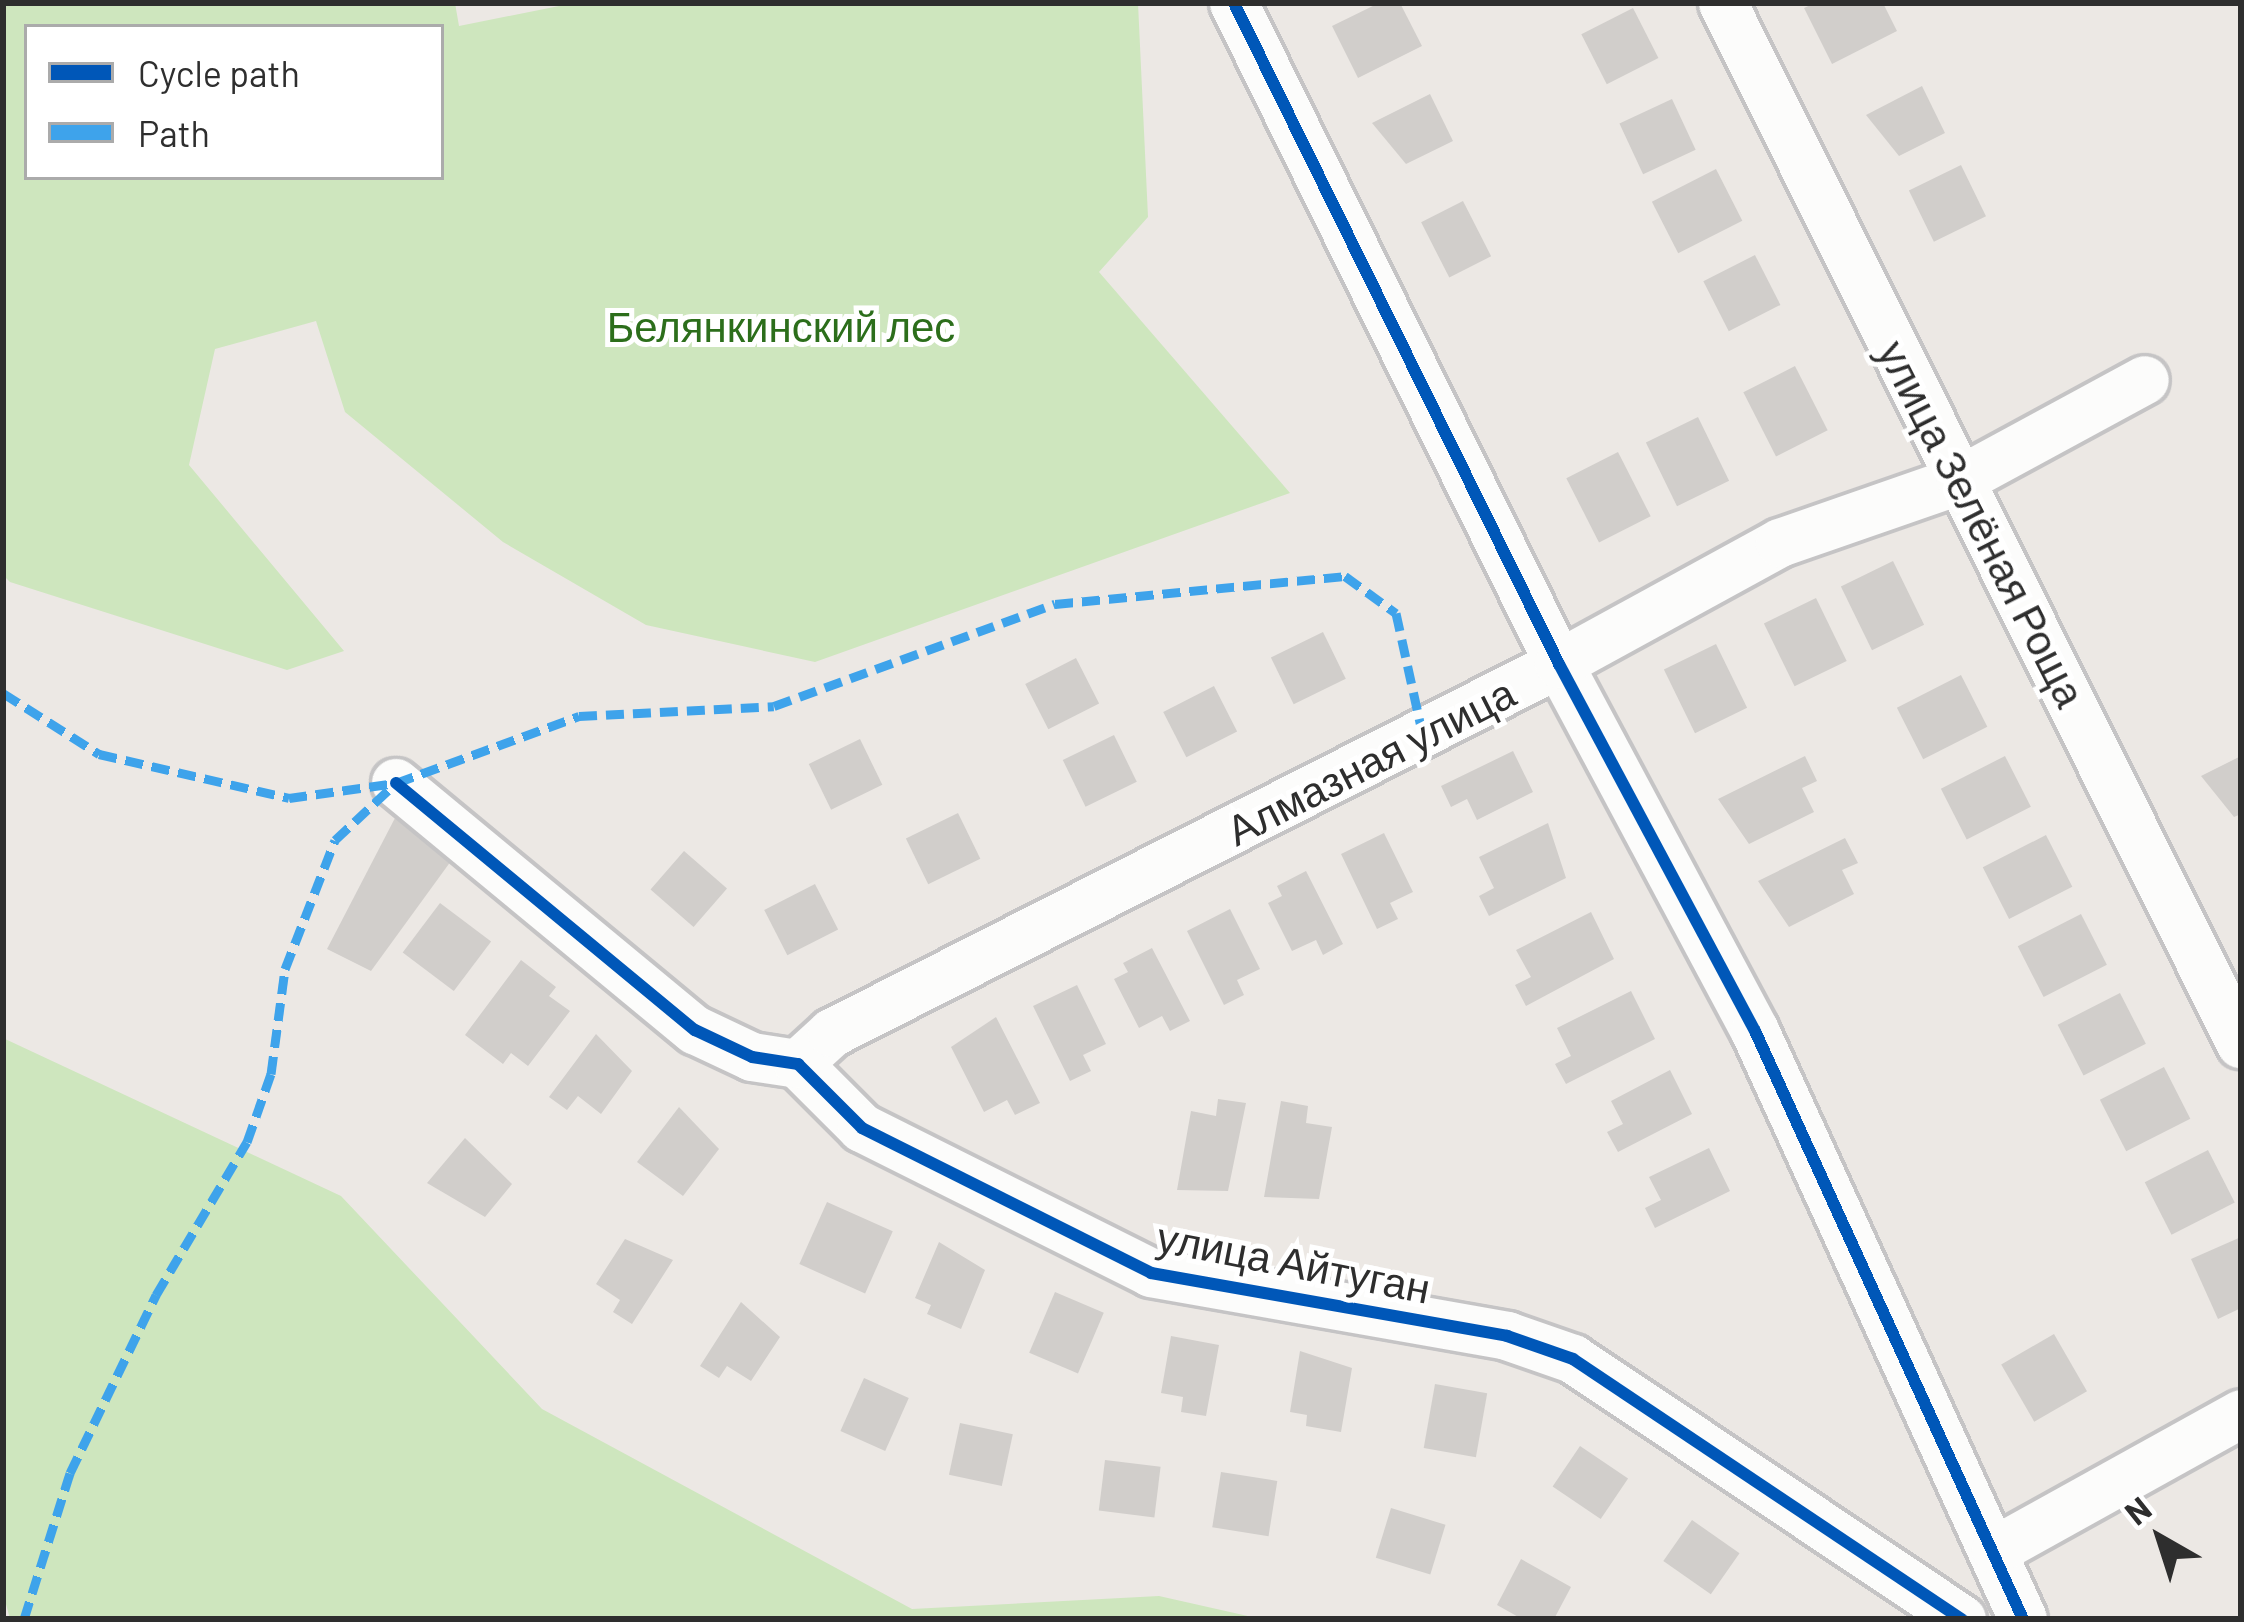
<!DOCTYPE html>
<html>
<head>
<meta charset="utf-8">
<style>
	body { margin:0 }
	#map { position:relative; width:2244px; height:1622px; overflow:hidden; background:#ece8e4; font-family:Barlow,sans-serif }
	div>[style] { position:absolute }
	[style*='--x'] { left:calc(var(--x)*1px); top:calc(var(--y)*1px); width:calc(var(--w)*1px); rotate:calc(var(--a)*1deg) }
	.green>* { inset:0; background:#cee6be }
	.building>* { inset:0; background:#d1cecb; transform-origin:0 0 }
	.roads { filter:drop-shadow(3px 0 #c5c4c5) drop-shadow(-3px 0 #c5c4c5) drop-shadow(0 3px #c5c4c5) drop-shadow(0 -3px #c5c4c5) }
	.minor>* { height:48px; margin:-24px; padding:0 24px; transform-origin:24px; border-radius:24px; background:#fcfcfb }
	.quiet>* { height:9px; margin-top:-4.5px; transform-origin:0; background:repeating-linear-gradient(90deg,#3ea3eb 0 18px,transparent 0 27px) }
	.cycleway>* { height:12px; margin:-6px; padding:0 6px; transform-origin:6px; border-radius:6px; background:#0057b8 }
	span { translate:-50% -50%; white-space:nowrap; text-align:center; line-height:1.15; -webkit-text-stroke:10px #fff; paint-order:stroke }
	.park-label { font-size:42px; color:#2c6e1b }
	.street-label { font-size:42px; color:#2e2e2e }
	.frame { position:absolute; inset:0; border:6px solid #2e2e2e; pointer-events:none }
	.legend { position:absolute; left:24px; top:24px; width:420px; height:156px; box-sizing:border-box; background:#fff; border:3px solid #ababab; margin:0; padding:15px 21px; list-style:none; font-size:36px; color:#2e2e2e }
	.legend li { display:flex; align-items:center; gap:24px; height:60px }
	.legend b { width:60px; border:3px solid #ababab }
	.north { position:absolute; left:2100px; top:1478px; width:120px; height:120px; -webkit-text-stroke:9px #fff; paint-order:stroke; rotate:321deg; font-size:33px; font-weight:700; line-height:48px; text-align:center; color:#2e2e2e }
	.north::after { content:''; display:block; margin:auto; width:42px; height:54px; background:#2e2e2e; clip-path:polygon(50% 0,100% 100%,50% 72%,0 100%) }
</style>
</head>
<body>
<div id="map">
	<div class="green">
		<div style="clip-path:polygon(evenodd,3px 3px,455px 3px,459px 26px,574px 3px,1138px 3px,1148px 217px,1099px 272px,1290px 493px,815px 662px,646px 625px,503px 542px,345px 412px,316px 321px,215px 349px,189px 465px,344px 651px,287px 670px,10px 582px,3px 575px,3px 3px,27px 27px,441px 27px,441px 177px,27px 177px,27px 27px)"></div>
		<div style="clip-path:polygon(3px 1038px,341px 1196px,542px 1409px,912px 1609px,1159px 1596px,1261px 1619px,10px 1619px,3px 1593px)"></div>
	</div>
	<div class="building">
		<div style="clip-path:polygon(1379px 3px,1400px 3px,1422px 46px,1358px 78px,1332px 26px)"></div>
		<div style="clip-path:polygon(1815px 3px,1883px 3px,1897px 31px,1832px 64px,1804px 8px)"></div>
		<div style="left:1633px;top:8px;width:56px;height:58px;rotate:63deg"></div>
		<div style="clip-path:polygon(1922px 86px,1945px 133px,1899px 156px,1866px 115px)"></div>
		<div style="clip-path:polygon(1430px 94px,1453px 141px,1406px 164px,1372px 123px)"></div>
		<div style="left:1672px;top:99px;width:56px;height:58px;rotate:65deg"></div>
		<div style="left:1961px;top:165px;width:57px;height:58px;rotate:64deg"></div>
		<div style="left:1716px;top:169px;width:58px;height:72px;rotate:63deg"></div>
		<div style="left:1463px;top:201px;width:62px;height:47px;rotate:63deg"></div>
		<div style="left:1755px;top:255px;width:56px;height:58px;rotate:63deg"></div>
		<div style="left:1795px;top:366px;width:72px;height:58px;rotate:63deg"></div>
		<div style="left:1698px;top:417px;width:71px;height:58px;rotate:64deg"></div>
		<div style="left:1618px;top:452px;width:72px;height:58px;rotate:63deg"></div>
		<div style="left:1893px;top:561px;width:71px;height:58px;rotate:64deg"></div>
		<div style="left:1816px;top:598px;width:70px;height:58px;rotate:64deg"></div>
		<div style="left:1323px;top:632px;width:52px;height:58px;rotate:64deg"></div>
		<div style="left:1716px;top:644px;width:71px;height:58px;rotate:64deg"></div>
		<div style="left:1076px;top:658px;width:51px;height:57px;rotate:63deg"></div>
		<div style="left:1961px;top:675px;width:58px;height:72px;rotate:63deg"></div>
		<div style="left:1214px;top:686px;width:51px;height:57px;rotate:63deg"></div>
		<div style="left:1114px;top:735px;width:52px;height:57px;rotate:64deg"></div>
		<div style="left:860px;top:739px;width:51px;height:57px;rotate:64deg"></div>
		<div style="clip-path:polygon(1513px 751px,1533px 792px,1477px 820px,1467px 799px,1451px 807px,1441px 786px)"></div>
		<div style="clip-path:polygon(1805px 756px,1817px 781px,1802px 788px,1814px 812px,1749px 844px,1718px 799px)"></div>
		<div style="left:2005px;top:756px;width:57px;height:72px;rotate:63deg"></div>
		<div style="clip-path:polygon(2241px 756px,2241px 814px,2234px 817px,2201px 776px)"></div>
		<div style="left:958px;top:813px;width:51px;height:58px;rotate:64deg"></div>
		<div style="clip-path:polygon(395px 818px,451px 861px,371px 971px,327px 949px)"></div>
		<div style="clip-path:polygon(1548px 823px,1566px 878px,1489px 916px,1479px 896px,1494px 888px,1479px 857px)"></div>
		<div style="clip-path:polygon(1384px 833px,1413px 892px,1390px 903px,1398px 919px,1377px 929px,1341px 854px)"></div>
		<div style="left:2046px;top:835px;width:58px;height:71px;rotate:63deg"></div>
		<div style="clip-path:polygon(1845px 838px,1858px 863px,1842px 870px,1854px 894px,1789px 927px,1758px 881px)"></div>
		<div style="left:684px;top:851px;width:57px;height:51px;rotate:41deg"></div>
		<div style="clip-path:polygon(1306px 871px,1343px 944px,1323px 955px,1316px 940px,1292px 951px,1268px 903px,1282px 896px,1277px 886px)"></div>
		<div style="left:815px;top:884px;width:51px;height:57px;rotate:63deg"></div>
		<div style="left:440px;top:903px;width:64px;height:62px;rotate:37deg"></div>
		<div style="clip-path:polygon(1230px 909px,1260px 969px,1237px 980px,1244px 995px,1224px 1005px,1187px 931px)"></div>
		<div style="clip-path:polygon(1591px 912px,1614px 959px,1526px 1006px,1515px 985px,1531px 977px,1516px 950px)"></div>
		<div style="left:2081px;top:914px;width:57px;height:71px;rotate:63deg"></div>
		<div style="clip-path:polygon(1152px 948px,1190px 1021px,1170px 1031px,1162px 1016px,1139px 1028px,1114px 979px,1128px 972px,1123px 963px)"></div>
		<div style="clip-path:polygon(521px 960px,556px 987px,549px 996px,570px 1011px,528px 1066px,511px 1053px,503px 1064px,465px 1035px)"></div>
		<div style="clip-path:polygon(1077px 985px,1106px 1044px,1083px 1055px,1091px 1071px,1070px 1081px,1033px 1006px)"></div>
		<div style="clip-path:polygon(1631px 991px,1655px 1039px,1566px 1084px,1555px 1064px,1571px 1056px,1557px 1028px)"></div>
		<div style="left:2120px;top:993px;width:57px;height:70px;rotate:63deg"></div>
		<div style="clip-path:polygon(996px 1017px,1040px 1103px,1015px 1115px,1007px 1100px,984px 1112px,951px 1047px)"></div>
		<div style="clip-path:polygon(596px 1034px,632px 1071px,601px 1114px,578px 1096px,567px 1110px,549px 1097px)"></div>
		<div style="left:2164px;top:1067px;width:58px;height:72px;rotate:63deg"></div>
		<div style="clip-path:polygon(1670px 1070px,1692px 1114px,1618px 1152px,1607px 1132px,1623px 1124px,1611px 1101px)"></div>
		<div style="clip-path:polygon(1218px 1099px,1246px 1103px,1228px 1191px,1177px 1190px,1191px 1111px,1216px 1116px)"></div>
		<div style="clip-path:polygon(1281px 1101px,1308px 1106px,1306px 1123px,1332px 1127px,1319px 1199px,1264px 1197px)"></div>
		<div style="clip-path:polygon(679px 1107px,719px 1149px,683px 1196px,637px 1162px)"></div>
		<div style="clip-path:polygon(465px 1138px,512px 1184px,485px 1217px,427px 1183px)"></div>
		<div style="clip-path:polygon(1709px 1148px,1730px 1191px,1655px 1228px,1645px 1208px,1661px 1200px,1649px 1177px)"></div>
		<div style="left:2208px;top:1150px;width:59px;height:71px;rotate:63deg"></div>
		<div style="left:827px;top:1202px;width:72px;height:68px;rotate:24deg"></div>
		<div style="clip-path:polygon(2241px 1237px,2241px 1308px,2218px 1319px,2191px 1259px)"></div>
		<div style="clip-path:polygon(625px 1239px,673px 1260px,632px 1324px,613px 1312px,620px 1300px,596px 1284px)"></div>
		<div style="clip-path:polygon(939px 1242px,985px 1270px,961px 1329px,927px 1314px,931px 1305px,915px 1298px)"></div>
		<div style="left:1055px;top:1292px;width:53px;height:66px;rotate:23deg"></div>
		<div style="clip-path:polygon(741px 1302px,780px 1337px,751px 1381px,727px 1366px,719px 1378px,700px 1366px)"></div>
		<div style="left:2054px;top:1334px;width:66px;height:61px;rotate:60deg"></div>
		<div style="clip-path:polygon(1171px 1336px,1219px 1345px,1206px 1416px,1181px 1412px,1183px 1397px,1161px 1393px)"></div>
		<div style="clip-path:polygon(1300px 1351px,1352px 1368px,1341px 1432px,1306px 1426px,1307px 1415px,1290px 1412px)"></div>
		<div style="left:864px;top:1378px;width:49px;height:58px;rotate:24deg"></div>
		<div style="left:1435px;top:1384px;width:53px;height:65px;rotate:10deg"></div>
		<div style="left:960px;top:1423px;width:54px;height:53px;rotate:12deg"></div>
		<div style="left:1580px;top:1446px;width:58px;height:49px;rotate:34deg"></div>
		<div style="left:1105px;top:1460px;width:56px;height:51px;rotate:7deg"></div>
		<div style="left:1221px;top:1472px;width:57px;height:56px;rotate:9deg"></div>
		<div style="left:1391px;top:1508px;width:57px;height:52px;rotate:17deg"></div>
		<div style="left:1692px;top:1520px;width:58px;height:50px;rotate:35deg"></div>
		<div style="clip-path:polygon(1521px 1559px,1571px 1587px,1554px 1619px,1522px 1619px,1497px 1605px)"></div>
	</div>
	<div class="roads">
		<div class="minor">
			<div style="--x:1234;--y:3;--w:737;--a:63.82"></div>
			<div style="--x:1559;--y:664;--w:416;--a:61.9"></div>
			<div style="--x:1755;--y:1031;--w:646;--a:65.5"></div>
			<div style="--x:1723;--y:3;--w:1163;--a:63.55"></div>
			<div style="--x:396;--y:783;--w:388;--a:39.6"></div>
			<div style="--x:695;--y:1030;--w:63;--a:25.3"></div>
			<div style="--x:752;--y:1057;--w:47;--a:8.7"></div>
			<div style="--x:798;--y:1064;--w:91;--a:45"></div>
			<div style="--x:862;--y:1128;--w:323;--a:26.6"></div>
			<div style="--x:1151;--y:1273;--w:362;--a:10"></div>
			<div style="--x:1507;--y:1336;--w:70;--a:19.2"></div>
			<div style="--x:1573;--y:1359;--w:468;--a:33.8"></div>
			<div style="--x:798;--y:1064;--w:46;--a:-42.4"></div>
			<div style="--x:832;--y:1033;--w:815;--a:-26.91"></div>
			<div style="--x:1559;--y:664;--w:252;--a:-28.7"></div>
			<div style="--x:1780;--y:543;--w:192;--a:-19.2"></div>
			<div style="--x:1961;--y:480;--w:209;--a:-28.5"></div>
			<div style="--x:1996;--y:1550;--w:280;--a:-29"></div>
		</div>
	</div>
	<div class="quiet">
		<div style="--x:3;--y:693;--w:114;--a:32.4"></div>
		<div style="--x:99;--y:754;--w:195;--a:13"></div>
		<div style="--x:289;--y:798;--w:108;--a:-8"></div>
		<div style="--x:24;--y:1619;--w:153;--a:-72.5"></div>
		<div style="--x:70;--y:1473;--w:198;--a:-64.2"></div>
		<div style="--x:156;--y:1295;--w:178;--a:-59.3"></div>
		<div style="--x:247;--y:1142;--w:72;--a:-70.6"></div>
		<div style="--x:271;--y:1074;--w:106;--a:-82.4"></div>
		<div style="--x:285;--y:969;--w:138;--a:-68.8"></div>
		<div style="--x:335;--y:840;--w:83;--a:-43.1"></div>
		<div style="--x:396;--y:783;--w:195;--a:-20.1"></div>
		<div style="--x:579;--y:716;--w:195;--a:-2.9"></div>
		<div style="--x:774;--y:706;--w:299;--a:-20"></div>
		<div style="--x:1055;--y:604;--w:291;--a:-5.5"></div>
		<div style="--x:1345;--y:576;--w:63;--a:36"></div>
		<div style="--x:1396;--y:613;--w:121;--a:77.6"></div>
	</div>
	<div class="cycleway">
		<div style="--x:1234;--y:3;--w:737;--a:63.82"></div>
		<div style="--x:1559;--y:664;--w:416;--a:61.9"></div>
		<div style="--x:1755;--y:1031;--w:646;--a:65.5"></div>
		<div style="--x:396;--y:783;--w:388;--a:39.6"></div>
		<div style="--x:695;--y:1030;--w:63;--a:25.3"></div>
		<div style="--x:752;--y:1057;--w:47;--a:8.7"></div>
		<div style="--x:798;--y:1064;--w:91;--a:45"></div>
		<div style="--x:862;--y:1128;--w:323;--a:26.6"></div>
		<div style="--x:1151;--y:1273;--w:362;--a:10"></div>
		<div style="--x:1507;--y:1336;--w:70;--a:19.2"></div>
		<div style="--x:1573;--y:1359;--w:468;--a:33.8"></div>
	</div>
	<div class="park-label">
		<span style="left:781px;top:325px">Белянкинский лес</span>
	</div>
	<div class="street-label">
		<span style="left:1983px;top:523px;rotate:63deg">улица Зелёная Роща</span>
		<span style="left:1370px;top:760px;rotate:-27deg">Алмазная улица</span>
		<span style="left:1294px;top:1261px;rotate:11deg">улица Айтуган</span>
	</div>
	<div class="frame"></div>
	<ul class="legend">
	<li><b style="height:15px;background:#0057b8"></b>Cycle path</li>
	<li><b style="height:15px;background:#3ea3eb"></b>Path</li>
	</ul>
	<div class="north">N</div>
</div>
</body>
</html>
